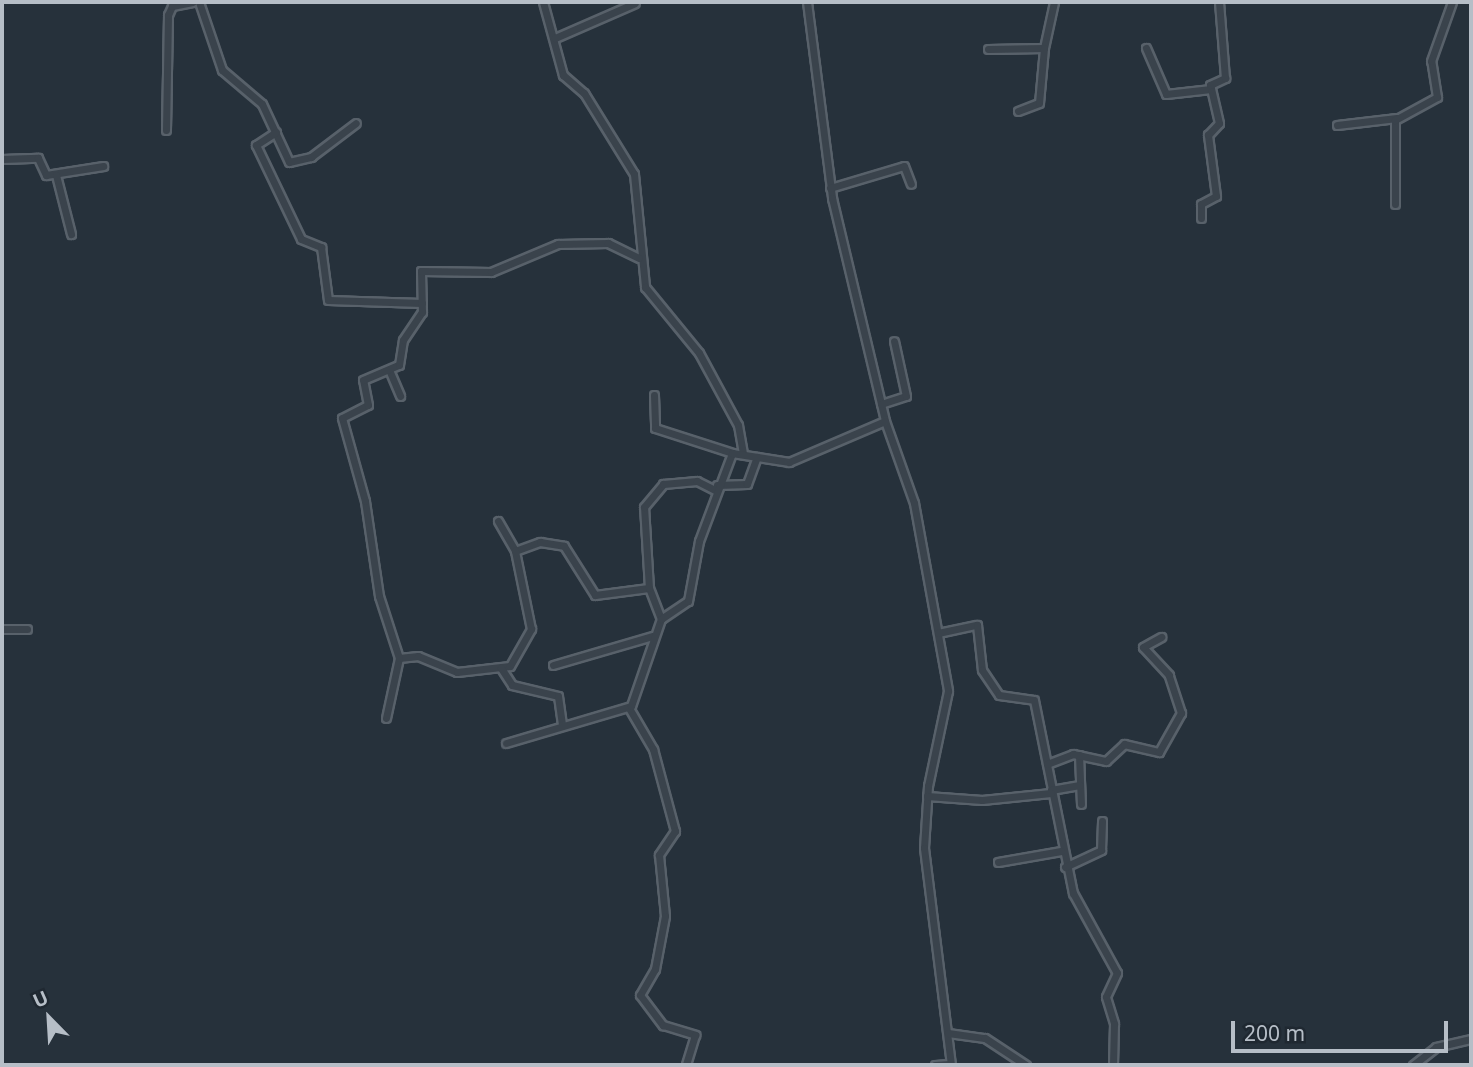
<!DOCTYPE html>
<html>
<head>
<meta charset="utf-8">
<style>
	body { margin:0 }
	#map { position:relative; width:1473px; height:1067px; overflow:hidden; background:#26313b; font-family:"Noto Sans",sans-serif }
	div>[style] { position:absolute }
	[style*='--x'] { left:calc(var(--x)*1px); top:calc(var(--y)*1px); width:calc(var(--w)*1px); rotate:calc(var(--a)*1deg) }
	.roads { filter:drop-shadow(2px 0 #58616a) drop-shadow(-2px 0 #58616a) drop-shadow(0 2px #58616a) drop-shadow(0 -2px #58616a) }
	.minor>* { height:7px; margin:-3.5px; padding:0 3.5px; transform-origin:3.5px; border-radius:3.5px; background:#3a434c }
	span { translate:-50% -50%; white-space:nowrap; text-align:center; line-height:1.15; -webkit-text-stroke:5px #1f2831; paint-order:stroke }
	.frame { position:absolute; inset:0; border:4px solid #b6bec7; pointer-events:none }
	.north { position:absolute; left:14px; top:983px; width:70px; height:70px; -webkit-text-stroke:5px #1f2831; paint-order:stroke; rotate:336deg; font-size:19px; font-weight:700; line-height:28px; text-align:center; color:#b6bec7 }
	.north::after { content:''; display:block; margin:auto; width:24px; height:32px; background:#b6bec7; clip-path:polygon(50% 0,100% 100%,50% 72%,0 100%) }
	.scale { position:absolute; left:1231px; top:1021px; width:217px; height:32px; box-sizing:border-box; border:4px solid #b6bec7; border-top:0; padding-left:9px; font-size:21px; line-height:24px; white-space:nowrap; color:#b6bec7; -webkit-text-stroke:5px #1f2831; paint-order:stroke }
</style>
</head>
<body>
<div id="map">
	<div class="roads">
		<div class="minor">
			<div style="--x:199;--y:2;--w:72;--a:71.3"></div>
			<div style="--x:222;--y:70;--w:52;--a:40.4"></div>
			<div style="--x:262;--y:104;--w:64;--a:65"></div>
			<div style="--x:289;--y:162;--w:23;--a:-13"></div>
			<div style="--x:311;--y:157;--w:56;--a:-37.1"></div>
			<div style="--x:543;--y:2;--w:76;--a:74.7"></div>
			<div style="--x:563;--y:75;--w:28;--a:41"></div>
			<div style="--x:584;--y:93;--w:95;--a:58.3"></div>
			<div style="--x:634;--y:174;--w:114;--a:84.4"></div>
			<div style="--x:645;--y:287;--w:85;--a:50.7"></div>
			<div style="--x:699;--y:353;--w:82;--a:61.6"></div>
			<div style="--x:738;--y:425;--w:29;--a:80"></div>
			<div style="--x:807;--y:2;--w:198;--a:82.7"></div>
			<div style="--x:832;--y:198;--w:229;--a:76.6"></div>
			<div style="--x:885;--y:421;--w:87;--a:70.5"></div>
			<div style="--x:914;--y:503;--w:191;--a:79.7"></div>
			<div style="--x:948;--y:691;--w:97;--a:101.9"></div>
			<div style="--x:928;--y:786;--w:62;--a:93.7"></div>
			<div style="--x:924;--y:848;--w:219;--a:82.9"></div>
			<div style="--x:555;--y:38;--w:87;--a:-23.6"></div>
			<div style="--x:1146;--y:48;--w:50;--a:66.5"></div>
			<div style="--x:1166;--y:94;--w:45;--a:-6.3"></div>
			<div style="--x:988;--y:49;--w:56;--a:-1"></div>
			<div style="--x:1044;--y:48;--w:47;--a:-77.7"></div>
			<div style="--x:1018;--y:111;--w:22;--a:-21"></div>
			<div style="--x:1039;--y:103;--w:55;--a:-84.8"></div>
			<div style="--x:1337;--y:125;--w:60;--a:-6.7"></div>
			<div style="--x:166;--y:130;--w:115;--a:-89"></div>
			<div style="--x:168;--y:15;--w:10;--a:-66"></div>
			<div style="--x:172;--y:6;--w:21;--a:-11"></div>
			<div style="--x:276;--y:132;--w:24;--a:147"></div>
			<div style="--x:256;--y:145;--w:104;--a:64.4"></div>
			<div style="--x:301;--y:239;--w:22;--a:22"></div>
			<div style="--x:321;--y:247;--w:53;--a:82.5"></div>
			<div style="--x:328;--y:300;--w:94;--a:1.8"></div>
			<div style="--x:2;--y:159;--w:36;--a:-2"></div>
			<div style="--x:38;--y:158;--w:19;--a:65"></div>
			<div style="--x:46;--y:175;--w:58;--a:-9"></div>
			<div style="--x:56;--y:175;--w:61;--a:75.7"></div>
			<div style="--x:830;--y:188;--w:77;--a:-16.6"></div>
			<div style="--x:904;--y:166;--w:19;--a:69"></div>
			<div style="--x:1395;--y:204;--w:84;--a:-90"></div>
			<div style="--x:1395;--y:120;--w:48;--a:-28.7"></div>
			<div style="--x:1437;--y:97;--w:36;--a:-99"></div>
			<div style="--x:1431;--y:61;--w:63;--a:-70.4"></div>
			<div style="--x:1201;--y:218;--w:14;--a:-90"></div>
			<div style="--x:1201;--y:204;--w:17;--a:-28"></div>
			<div style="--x:1216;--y:196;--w:62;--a:-97.5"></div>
			<div style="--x:1208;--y:135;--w:16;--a:-47"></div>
			<div style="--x:1219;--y:123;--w:39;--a:-103"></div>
			<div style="--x:1210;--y:85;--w:17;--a:-25"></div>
			<div style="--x:1225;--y:78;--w:76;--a:-94.5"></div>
			<div style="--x:390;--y:372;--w:26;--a:67"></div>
			<div style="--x:654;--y:395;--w:33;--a:88"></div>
			<div style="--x:655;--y:428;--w:82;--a:17.8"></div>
			<div style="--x:881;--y:404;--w:26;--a:-18"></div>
			<div style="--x:906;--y:396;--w:56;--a:-102.3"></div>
			<div style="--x:717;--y:485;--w:30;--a:-2"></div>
			<div style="--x:747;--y:484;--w:29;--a:-70"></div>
			<div style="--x:498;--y:521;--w:34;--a:60"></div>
			<div style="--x:515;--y:551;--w:27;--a:-20"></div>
			<div style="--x:540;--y:542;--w:24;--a:9"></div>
			<div style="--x:564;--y:546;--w:58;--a:57.7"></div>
			<div style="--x:595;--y:595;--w:54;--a:-7.4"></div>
			<div style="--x:661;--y:619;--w:33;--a:-111"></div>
			<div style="--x:649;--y:588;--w:81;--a:-93.5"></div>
			<div style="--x:644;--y:507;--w:30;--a:-50"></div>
			<div style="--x:663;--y:484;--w:34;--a:-5"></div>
			<div style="--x:697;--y:481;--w:22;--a:27"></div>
			<div style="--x:2;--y:629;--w:25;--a:0"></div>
			<div style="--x:938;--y:633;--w:40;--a:-12"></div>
			<div style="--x:977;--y:625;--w:45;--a:83.7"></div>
			<div style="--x:982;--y:670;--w:30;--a:56"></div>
			<div style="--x:999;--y:695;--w:35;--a:8"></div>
			<div style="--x:1034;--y:700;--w:197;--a:78.6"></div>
			<div style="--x:1073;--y:893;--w:91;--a:61.2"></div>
			<div style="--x:1117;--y:973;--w:26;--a:115"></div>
			<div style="--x:1106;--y:997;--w:28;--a:73"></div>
			<div style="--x:1114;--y:1024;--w:41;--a:91.4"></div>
			<div style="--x:399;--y:658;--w:19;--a:-6"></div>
			<div style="--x:418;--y:656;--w:42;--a:22.3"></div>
			<div style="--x:457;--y:672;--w:53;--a:-6.5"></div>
			<div style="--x:510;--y:666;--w:43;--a:-60.4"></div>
			<div style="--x:531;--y:629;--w:80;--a:-101.6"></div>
			<div style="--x:553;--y:665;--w:104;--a:-16.2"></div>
			<div style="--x:501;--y:668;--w:20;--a:57"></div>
			<div style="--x:512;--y:685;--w:47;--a:13.4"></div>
			<div style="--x:558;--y:696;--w:28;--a:82"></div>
			<div style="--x:629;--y:708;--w:48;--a:59.7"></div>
			<div style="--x:653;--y:749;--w:85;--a:75"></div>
			<div style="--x:675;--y:831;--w:29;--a:124"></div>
			<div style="--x:659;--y:855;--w:61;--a:84.4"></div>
			<div style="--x:665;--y:916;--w:54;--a:100.7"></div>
			<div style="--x:655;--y:969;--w:30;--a:120"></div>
			<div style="--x:640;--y:995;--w:38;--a:53"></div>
			<div style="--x:663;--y:1025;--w:34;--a:17"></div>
			<div style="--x:695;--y:1035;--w:31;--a:107"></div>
			<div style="--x:386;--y:718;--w:61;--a:-77.8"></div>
			<div style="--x:399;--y:658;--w:65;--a:-107.9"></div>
			<div style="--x:379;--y:596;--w:96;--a:-98.4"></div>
			<div style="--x:365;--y:501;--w:86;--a:-105.5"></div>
			<div style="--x:342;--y:418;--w:29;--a:-27"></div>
			<div style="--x:368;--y:405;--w:25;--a:-101"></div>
			<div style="--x:363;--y:380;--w:39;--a:-23"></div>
			<div style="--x:399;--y:365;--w:25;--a:-81"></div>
			<div style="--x:403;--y:340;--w:34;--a:-56"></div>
			<div style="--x:422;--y:312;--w:41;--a:-91.4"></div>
			<div style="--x:421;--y:271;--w:70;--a:0.8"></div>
			<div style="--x:491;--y:272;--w:73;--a:-22.7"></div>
			<div style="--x:558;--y:244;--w:50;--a:-1.1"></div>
			<div style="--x:608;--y:243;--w:34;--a:26"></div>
			<div style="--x:506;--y:743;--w:130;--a:-16.5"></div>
			<div style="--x:631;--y:706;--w:92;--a:-71"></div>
			<div style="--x:661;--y:619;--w:32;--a:-34"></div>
			<div style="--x:688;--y:601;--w:61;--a:-79.6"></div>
			<div style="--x:699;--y:541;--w:94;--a:-69.4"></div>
			<div style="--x:732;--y:453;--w:58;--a:9"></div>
			<div style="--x:789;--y:462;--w:104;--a:-23.1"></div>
			<div style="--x:1079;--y:755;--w:49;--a:87.7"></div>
			<div style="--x:1047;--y:764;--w:28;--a:-21"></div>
			<div style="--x:1073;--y:754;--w:34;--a:12"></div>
			<div style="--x:1106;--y:761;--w:25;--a:-43"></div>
			<div style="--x:1124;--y:744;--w:36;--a:13"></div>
			<div style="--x:1159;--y:752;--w:45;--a:-60.6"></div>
			<div style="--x:1181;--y:713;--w:40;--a:-108"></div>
			<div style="--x:1169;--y:675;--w:38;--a:-133"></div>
			<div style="--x:1143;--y:647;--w:21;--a:-29"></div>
			<div style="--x:1051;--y:790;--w:29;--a:-10"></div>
			<div style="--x:927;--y:796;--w:55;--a:4.2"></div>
			<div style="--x:982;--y:800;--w:69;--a:-5.8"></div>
			<div style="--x:998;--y:862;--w:64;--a:-9.9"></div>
			<div style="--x:1065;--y:867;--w:40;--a:-25"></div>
			<div style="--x:1101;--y:850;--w:29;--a:-88"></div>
			<div style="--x:948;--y:1033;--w:37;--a:8"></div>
			<div style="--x:985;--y:1038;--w:49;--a:33.4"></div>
			<div style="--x:935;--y:1065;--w:15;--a:-4"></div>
			<div style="--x:1413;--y:1065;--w:29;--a:-38"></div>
			<div style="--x:1436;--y:1047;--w:36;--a:-13"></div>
		</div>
	</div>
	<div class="frame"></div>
	<div class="north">U</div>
	<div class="scale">200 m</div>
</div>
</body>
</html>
